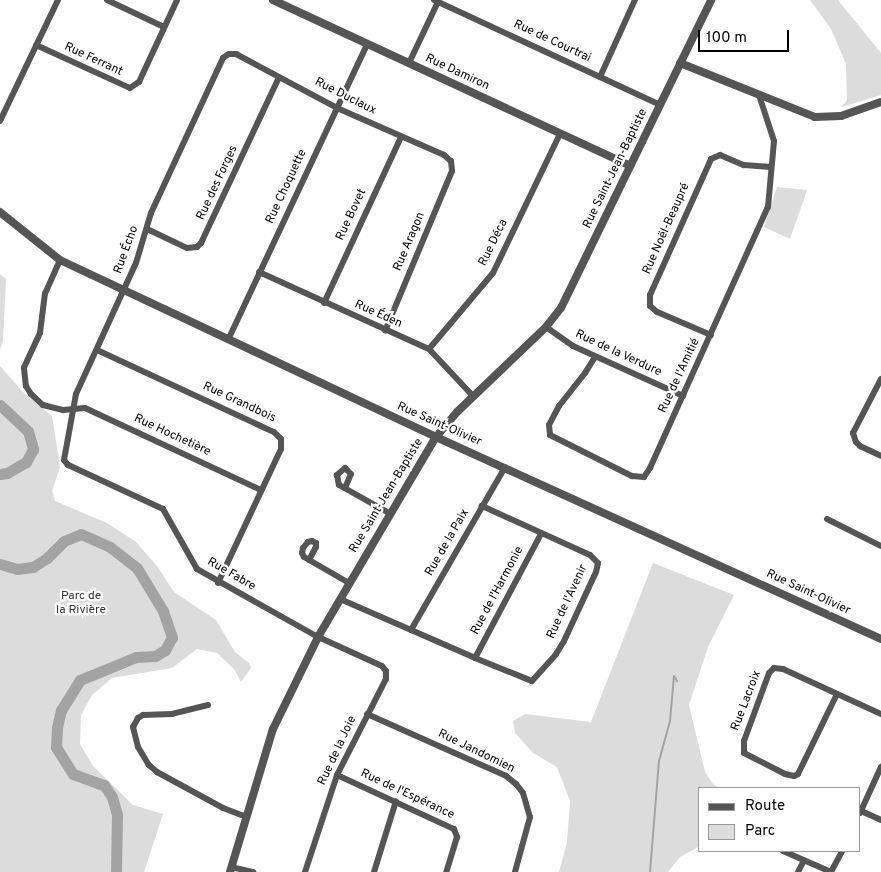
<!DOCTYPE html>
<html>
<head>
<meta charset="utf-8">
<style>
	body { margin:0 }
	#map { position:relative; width:881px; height:872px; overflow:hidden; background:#fff; font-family:Overpass,sans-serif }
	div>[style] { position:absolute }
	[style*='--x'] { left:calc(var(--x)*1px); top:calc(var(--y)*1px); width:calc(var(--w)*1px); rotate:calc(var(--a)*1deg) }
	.green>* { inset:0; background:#dcdcdc }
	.stream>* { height:2px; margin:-1px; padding:0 1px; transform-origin:1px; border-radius:1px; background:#a3a3a3 }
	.river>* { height:11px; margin:-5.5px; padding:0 5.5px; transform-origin:5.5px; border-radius:5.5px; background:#a3a3a3 }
	.minor>* { height:6px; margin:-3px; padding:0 3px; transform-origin:3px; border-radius:3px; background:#555 }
	.tertiary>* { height:8px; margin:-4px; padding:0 4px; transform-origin:4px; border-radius:4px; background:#555 }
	span { translate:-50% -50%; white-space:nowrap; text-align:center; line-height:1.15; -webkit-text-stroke:4.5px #fff; paint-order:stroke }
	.street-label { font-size:12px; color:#000 }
	.park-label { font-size:12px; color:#333 }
	.legend { position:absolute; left:698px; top:787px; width:162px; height:65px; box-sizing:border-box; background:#fff; border:1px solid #999; margin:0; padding:6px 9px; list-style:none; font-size:15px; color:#000 }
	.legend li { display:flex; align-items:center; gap:10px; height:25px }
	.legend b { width:25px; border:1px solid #999 }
	.scale { position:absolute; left:698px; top:30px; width:91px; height:22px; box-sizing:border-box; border:2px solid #000; border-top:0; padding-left:6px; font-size:15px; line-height:18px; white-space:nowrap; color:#000; -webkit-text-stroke:4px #fff; paint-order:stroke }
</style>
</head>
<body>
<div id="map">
	<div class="green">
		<div style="clip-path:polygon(810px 0,838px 0,881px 53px,881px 95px,842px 107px,847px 100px,846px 64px,831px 29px)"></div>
		<div style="clip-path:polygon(777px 187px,807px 190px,790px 239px,764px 227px)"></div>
		<div style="clip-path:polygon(0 274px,6px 279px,3px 341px,0 350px)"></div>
		<div style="clip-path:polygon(0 366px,24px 393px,52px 416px,60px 467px,52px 491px,55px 501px,107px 523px,136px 542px,157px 566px,174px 592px,216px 620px,235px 652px,249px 663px,251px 668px,241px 682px,234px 669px,217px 653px,197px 649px,172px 668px,112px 678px,92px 695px,81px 715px,80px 744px,93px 766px,133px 805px,163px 814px,144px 872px,0 872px)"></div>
		<div style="clip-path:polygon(653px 563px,734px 595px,708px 647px,689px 705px,705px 772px,713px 784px,719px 788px,700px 788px,700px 846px,680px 857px,668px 872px,559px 872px,567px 842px,570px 801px,557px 767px,533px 753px,515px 733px,513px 721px,525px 714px,591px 722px)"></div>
	</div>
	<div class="stream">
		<div style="--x:650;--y:872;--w:111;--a:-85.4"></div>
		<div style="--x:659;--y:761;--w:41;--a:-74.6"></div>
		<div style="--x:670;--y:721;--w:45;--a:-84.9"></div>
		<div style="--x:674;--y:676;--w:6;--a:59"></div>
	</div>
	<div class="river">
		<div style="--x:0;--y:405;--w:38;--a:43"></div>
		<div style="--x:28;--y:431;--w:19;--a:74"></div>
		<div style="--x:33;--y:449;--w:15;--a:118"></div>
		<div style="--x:26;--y:462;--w:22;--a:150"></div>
		<div style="--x:7;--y:473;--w:7;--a:172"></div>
		<div style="--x:0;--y:564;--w:18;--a:16"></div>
		<div style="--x:17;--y:569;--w:16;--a:-7"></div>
		<div style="--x:33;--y:567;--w:17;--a:-33"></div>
		<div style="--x:47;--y:558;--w:24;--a:-45"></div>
		<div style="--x:64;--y:541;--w:18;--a:-22"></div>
		<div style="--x:81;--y:534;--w:32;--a:24"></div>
		<div style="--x:110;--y:547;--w:34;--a:38"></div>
		<div style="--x:137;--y:568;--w:50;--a:58.8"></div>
		<div style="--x:163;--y:611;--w:28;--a:71"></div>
		<div style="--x:172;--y:637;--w:15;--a:118"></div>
		<div style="--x:165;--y:650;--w:12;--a:149"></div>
		<div style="--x:155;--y:656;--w:19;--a:177"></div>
		<div style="--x:136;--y:657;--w:61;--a:157.7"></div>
		<div style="--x:80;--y:680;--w:36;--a:122"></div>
		<div style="--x:61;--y:710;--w:18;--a:103"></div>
		<div style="--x:57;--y:728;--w:19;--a:93"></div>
		<div style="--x:56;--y:747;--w:32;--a:58"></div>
		<div style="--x:73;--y:774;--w:33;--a:20"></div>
		<div style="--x:104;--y:785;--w:14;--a:56"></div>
		<div style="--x:112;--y:797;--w:19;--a:74"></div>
		<div style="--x:117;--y:815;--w:57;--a:91"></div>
	</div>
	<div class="minor">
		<div style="--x:107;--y:0;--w:63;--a:25.3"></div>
		<div style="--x:434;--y:0;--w:249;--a:24.9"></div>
		<div style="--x:36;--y:45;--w:103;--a:24.6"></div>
		<div style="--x:130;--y:88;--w:11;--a:-34"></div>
		<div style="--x:139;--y:82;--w:90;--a:-65.1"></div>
		<div style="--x:409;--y:63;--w:68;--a:-64.6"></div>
		<div style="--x:600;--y:77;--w:85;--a:-65.6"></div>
		<div style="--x:0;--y:121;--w:134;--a:-64.4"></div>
		<div style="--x:147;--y:229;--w:44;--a:25.4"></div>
		<div style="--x:187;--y:248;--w:10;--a:-6"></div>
		<div style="--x:197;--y:247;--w:6;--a:-45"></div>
		<div style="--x:201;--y:243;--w:183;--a:-64.8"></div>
		<div style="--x:60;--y:260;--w:36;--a:114"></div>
		<div style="--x:45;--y:293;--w:40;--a:97.1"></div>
		<div style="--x:40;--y:333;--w:38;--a:115"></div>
		<div style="--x:24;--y:368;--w:18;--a:84"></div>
		<div style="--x:26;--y:386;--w:9;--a:58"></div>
		<div style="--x:31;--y:394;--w:16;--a:43"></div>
		<div style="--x:43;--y:405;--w:21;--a:14"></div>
		<div style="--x:63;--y:410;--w:22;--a:-5"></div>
		<div style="--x:85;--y:408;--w:194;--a:25"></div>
		<div style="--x:259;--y:272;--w:187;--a:24.4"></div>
		<div style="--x:429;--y:349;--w:64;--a:46.9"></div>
		<div style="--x:324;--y:303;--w:183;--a:-65.1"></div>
		<div style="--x:546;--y:327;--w:33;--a:35"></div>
		<div style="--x:573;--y:346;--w:121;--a:24.4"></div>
		<div style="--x:711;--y:335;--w:59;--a:-156.9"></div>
		<div style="--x:657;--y:312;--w:9;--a:-139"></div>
		<div style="--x:650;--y:306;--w:11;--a:-90"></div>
		<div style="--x:650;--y:295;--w:149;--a:-65.8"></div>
		<div style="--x:711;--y:159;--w:10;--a:-24"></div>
		<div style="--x:720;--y:155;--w:26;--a:23"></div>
		<div style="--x:744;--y:165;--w:27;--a:4"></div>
		<div style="--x:228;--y:340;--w:327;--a:-64.8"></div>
		<div style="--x:429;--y:349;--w:99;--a:-49.9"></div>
		<div style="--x:493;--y:273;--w:154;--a:-64.3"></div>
		<div style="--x:97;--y:350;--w:195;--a:24.9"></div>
		<div style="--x:274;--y:432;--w:10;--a:45"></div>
		<div style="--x:281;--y:439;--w:10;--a:90"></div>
		<div style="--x:281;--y:449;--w:148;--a:115.2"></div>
		<div style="--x:595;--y:357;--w:19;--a:122"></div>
		<div style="--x:585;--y:373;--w:42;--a:128.2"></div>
		<div style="--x:559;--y:406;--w:21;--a:118"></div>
		<div style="--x:549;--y:425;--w:10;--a:84"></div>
		<div style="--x:550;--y:435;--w:92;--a:26.6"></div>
		<div style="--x:632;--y:476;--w:12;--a:5"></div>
		<div style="--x:644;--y:477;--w:11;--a:-56"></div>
		<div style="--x:650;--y:468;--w:286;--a:-65.7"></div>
		<div style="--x:768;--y:207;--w:66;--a:-84.8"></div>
		<div style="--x:774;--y:141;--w:48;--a:-108.1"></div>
		<div style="--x:881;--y:379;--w:61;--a:117.4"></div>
		<div style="--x:853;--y:433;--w:9;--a:72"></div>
		<div style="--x:856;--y:442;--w:6;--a:45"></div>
		<div style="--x:860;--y:446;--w:23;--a:25"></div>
		<div style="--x:345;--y:488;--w:15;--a:-67"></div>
		<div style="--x:351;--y:474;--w:8;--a:-135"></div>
		<div style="--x:345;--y:468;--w:11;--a:139"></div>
		<div style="--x:337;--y:475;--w:10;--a:79"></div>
		<div style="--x:339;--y:485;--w:57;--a:29.2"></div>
		<div style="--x:827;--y:519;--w:60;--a:26.6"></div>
		<div style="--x:309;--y:560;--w:15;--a:-62"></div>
		<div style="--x:316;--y:547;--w:4;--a:-90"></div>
		<div style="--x:316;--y:543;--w:4;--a:-153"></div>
		<div style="--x:312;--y:541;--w:4;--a:166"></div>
		<div style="--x:308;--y:542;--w:8;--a:130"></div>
		<div style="--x:303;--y:548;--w:5;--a:101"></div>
		<div style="--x:302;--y:553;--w:4;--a:63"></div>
		<div style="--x:304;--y:557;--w:52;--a:30"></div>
		<div style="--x:340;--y:599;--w:147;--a:23.6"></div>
		<div style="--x:475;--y:658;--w:61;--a:22"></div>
		<div style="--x:532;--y:681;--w:36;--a:-48"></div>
		<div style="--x:556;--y:654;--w:15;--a:-58"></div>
		<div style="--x:564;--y:641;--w:76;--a:-65.1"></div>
		<div style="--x:596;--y:572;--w:9;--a:-77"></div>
		<div style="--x:598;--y:563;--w:11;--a:-135"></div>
		<div style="--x:590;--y:555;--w:119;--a:-155.6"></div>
		<div style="--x:411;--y:630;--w:188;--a:-60"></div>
		<div style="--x:475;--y:658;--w:140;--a:-62"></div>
		<div style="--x:837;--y:694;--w:89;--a:116"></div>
		<div style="--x:798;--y:774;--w:4;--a:153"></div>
		<div style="--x:794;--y:776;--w:9;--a:-167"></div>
		<div style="--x:785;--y:774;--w:46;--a:-152.9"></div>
		<div style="--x:744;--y:753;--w:12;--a:-90"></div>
		<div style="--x:744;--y:741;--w:72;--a:-69.8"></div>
		<div style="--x:769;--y:673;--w:7;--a:-45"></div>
		<div style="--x:774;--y:668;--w:9;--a:6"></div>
		<div style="--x:783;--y:669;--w:108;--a:24.7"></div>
		<div style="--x:208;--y:705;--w:37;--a:166"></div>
		<div style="--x:172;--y:714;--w:29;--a:178"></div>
		<div style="--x:143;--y:715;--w:6;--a:149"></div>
		<div style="--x:138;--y:718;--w:10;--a:119"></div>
		<div style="--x:133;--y:727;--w:21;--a:76"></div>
		<div style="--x:138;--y:747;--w:21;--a:59"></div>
		<div style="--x:149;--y:765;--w:11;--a:41"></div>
		<div style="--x:157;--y:772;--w:75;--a:28.6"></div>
		<div style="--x:223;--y:808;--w:26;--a:21"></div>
		<div style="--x:367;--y:714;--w:152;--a:24"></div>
		<div style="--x:506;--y:776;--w:13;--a:39"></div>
		<div style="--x:516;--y:784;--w:11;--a:52"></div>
		<div style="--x:523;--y:793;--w:25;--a:74"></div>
		<div style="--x:530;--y:817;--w:57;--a:105.3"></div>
		<div style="--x:337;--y:775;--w:129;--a:24.8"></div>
		<div style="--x:454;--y:829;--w:9;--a:69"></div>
		<div style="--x:457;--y:837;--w:37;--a:107"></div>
		<div style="--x:861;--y:811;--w:22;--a:24"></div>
		<div style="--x:860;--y:813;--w:51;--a:-65.5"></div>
		<div style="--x:783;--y:851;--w:52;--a:23.6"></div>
		<div style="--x:831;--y:872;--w:24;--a:-62"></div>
		<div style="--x:231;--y:867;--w:23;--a:13"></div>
		<div style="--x:305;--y:872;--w:102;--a:-71.7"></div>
		<div style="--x:337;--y:775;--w:108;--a:-63"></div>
		<div style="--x:386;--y:679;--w:8;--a:-90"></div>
		<div style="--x:386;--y:671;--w:6;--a:-129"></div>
		<div style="--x:382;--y:666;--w:70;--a:-155.6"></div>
		<div style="--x:318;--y:637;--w:139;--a:-150.7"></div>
		<div style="--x:197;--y:569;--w:69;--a:-119.5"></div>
		<div style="--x:163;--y:509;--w:105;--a:-155.1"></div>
		<div style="--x:68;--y:465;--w:6;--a:-129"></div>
		<div style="--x:64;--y:460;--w:67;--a:-79.7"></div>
		<div style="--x:76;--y:394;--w:144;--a:-65.4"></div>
		<div style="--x:136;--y:263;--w:52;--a:-73.3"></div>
		<div style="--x:151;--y:213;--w:171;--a:-65.1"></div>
		<div style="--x:223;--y:58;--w:7;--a:-34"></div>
		<div style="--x:229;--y:54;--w:7;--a:0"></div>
		<div style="--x:236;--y:54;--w:115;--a:28.1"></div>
		<div style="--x:337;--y:108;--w:117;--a:23.7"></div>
		<div style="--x:444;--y:155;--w:9;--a:41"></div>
		<div style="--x:451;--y:161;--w:10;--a:84"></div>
		<div style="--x:452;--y:171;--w:173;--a:112.7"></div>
		<div style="--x:374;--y:872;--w:74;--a:-72.8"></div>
		<div style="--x:798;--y:872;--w:13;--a:-63"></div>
	</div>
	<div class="tertiary">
		<div style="--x:273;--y:0;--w:394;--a:24.9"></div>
		<div style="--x:680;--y:63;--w:145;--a:21.8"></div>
		<div style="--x:815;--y:117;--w:26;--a:-2"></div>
		<div style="--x:841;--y:116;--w:42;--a:-19.3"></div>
		<div style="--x:0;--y:212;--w:77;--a:38.7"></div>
		<div style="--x:60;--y:260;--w:416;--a:25.2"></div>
		<div style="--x:436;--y:437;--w:489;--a:24.4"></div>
		<div style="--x:230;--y:872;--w:149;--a:-73.3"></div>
		<div style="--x:273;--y:729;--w:102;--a:-63.9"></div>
		<div style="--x:318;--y:637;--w:232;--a:-59.5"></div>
		<div style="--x:436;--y:437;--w:33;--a:-50"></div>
		<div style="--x:457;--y:412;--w:123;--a:-43.7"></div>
		<div style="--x:546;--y:327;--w:24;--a:-52"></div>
		<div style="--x:561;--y:308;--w:343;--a:-64"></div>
	</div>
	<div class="street-label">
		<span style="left:552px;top:42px;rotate:25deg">Rue de Courtrai</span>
		<span style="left:93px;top:60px;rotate:25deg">Rue Ferrant</span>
		<span style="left:457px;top:73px;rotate:25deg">Rue Damiron</span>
		<span style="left:345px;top:97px;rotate:27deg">Rue Duclaux</span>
		<span style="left:616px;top:169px;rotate:-64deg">Rue Saint-Jean-Baptiste</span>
		<span style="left:218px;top:183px;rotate:-65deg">Rue des Forges</span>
		<span style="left:287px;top:187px;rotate:-65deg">Rue Choquette</span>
		<span style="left:352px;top:215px;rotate:-65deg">Rue Bovet</span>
		<span style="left:667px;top:229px;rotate:-66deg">Rue Noël-Beaupré</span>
		<span style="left:410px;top:242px;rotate:-67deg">Rue Aragon</span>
		<span style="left:494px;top:243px;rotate:-64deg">Rue Déca</span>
		<span style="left:127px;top:250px;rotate:-70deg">Rue Écho</span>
		<span style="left:378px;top:315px;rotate:24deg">Rue Éden</span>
		<span style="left:618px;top:354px;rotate:25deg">Rue de la Verdure</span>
		<span style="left:680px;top:376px;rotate:-65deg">Rue de l'Amitié</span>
		<span style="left:239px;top:403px;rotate:25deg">Rue Grandbois</span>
		<span style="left:439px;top:425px;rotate:24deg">Rue Saint-Olivier</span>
		<span style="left:172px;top:436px;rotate:25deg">Rue Hochetière</span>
		<span style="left:387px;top:496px;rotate:-59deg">Rue Saint-Jean-Baptiste</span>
		<span style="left:448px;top:543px;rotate:-60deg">Rue de la Paix</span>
		<span style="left:231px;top:575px;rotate:30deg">Rue Fabre</span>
		<span style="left:498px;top:591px;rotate:-62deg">Rue de l'Harmonie</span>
		<span style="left:808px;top:593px;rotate:25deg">Rue Saint-Olivier</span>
		<span style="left:568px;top:602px;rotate:-65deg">Rue de l'Avenir</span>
		<span style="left:747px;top:701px;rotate:-69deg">Rue Lacroix</span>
		<span style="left:338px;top:751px;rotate:-65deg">Rue de la Joie</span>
		<span style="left:476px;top:752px;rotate:26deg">Rue Jandomien</span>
		<span style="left:407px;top:795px;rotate:25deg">Rue de l'Espérance</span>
	</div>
	<div class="park-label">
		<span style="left:81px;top:604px">Parc de<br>la Rivière</span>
	</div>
	<ul class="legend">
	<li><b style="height:6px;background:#555"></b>Route</li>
	<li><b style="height:14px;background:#dcdcdc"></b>Parc</li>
	</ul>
	<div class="scale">100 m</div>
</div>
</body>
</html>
